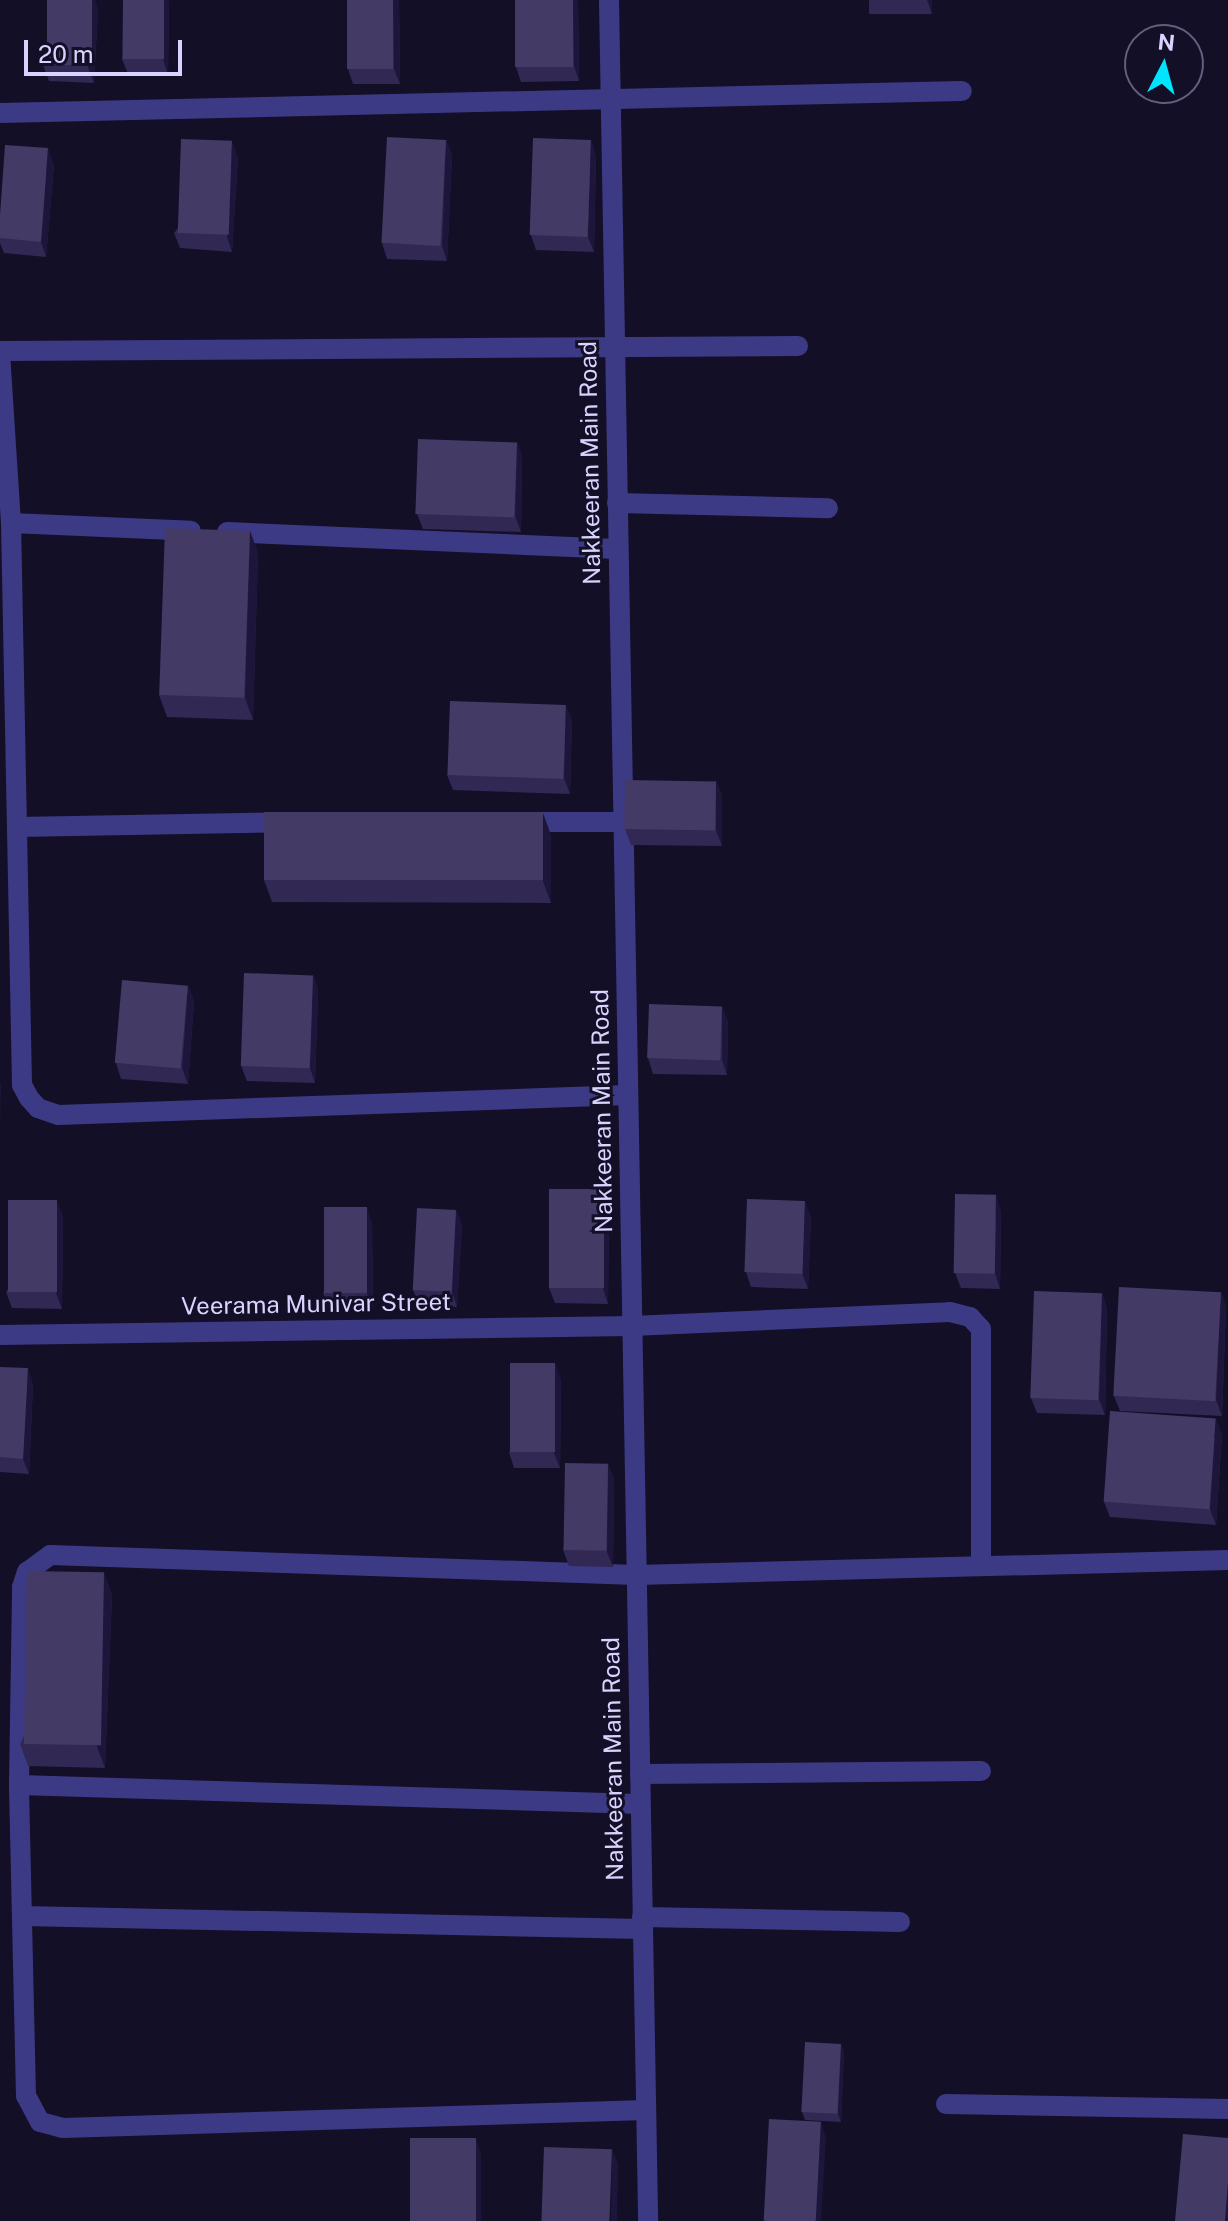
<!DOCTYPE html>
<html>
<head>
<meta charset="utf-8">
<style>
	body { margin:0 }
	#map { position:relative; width:1228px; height:2221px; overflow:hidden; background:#130f26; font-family:"Public Sans",sans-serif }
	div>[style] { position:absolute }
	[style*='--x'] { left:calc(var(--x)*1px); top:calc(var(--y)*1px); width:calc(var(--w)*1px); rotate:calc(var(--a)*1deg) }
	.minor>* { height:20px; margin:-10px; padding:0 10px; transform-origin:10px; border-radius:10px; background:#3d3a85 }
	.wall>* { inset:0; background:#312854; transform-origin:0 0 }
	.shaded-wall>* { inset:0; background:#1d163a }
	.building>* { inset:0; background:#433a66; transform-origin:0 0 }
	span { translate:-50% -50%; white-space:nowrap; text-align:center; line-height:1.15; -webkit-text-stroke:6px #130f26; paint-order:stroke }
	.street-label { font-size:24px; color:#d9d4ff }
	.north { position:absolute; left:1124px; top:24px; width:80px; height:80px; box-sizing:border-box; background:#130f26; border:2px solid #625e7d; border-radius:50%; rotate:6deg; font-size:22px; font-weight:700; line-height:32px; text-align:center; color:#d9d4ff }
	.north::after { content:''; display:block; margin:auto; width:28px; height:36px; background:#00e5ff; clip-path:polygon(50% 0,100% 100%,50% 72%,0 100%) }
	.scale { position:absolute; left:24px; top:40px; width:158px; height:36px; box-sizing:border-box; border:4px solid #d9d4ff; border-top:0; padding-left:10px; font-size:24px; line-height:28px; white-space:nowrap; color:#d9d4ff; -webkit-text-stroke:6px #130f26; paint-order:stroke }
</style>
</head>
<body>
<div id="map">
	<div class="minor">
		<div style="--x:609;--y:0;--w:2221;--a:88.99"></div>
		<div style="--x:0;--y:113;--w:962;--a:-1.31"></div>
		<div style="--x:617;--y:503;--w:211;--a:1.4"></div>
		<div style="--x:11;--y:523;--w:180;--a:2.5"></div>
		<div style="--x:227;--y:532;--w:391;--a:2.5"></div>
		<div style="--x:519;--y:822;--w:104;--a:0"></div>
		<div style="--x:17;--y:827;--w:274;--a:-1"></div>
		<div style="--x:628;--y:1095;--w:570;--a:177.99"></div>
		<div style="--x:58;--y:1115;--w:21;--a:-161"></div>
		<div style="--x:38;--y:1108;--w:13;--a:-132"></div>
		<div style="--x:29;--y:1098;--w:15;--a:-118"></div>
		<div style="--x:22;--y:1085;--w:562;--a:-91.12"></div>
		<div style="--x:11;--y:523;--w:172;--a:-93.7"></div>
		<div style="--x:0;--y:351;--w:798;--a:-0.36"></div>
		<div style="--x:0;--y:1335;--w:632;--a:-0.82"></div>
		<div style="--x:632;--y:1326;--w:318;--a:-2.5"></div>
		<div style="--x:950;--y:1312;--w:21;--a:14"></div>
		<div style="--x:970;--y:1317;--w:16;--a:47"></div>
		<div style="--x:981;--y:1329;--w:235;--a:90"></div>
		<div style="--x:640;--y:1774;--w:341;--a:-0.5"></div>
		<div style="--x:19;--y:1785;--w:621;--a:1.75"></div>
		<div style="--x:22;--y:1916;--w:621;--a:1.2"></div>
		<div style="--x:642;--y:1917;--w:258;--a:1.1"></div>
		<div style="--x:946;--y:2104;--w:282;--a:1"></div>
		<div style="--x:646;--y:2110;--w:583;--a:178.23"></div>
		<div style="--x:63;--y:2128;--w:24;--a:-165"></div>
		<div style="--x:40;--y:2122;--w:30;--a:-118"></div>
		<div style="--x:26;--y:2096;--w:311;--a:-91.3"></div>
		<div style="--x:19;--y:1785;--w:198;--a:-89.1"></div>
		<div style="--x:22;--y:1587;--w:16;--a:-72"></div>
		<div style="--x:27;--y:1572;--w:29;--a:-36"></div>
		<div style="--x:50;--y:1555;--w:586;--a:1.95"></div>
		<div style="--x:636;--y:1575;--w:592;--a:-1.45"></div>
	</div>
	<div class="wall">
		<div style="clip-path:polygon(123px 0,169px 0,168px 75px,128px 74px,122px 59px)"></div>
		<div style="clip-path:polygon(347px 0,399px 0,400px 84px,353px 84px,348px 69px)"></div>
		<div style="clip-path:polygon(515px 0,578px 0,579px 81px,521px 82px,516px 67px)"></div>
		<div style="left:869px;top:0;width:63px;height:14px"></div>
		<div style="clip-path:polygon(98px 9px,94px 83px,49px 81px,43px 65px)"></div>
		<div style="clip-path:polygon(446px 140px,452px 155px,447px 261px,387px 259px,382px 243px)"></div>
		<div style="clip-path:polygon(596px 155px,594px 252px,536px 250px,531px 235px)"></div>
		<div style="clip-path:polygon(238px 157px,232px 252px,180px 248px,174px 233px)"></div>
		<div style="clip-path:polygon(54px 164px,46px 257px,4px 253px,0 243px,0 215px)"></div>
		<div style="clip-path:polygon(517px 442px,522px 457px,521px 532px,423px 529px,417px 514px)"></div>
		<div style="clip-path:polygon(250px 531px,258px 553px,253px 720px,167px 717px,159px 695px)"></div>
		<div style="clip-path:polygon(572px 720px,570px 794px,453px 790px,447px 775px)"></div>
		<div style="clip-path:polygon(716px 781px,722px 796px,722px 846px,631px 845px,625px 829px)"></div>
		<div style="clip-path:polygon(551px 835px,551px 903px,272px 902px,264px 880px)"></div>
		<div style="clip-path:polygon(313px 975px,318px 990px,315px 1083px,247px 1081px,241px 1066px)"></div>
		<div style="clip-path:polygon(188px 986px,194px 1001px,188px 1084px,121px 1079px,116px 1063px)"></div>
		<div style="clip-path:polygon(722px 1007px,728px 1022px,727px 1075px,653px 1074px,648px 1058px)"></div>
		<div style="clip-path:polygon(604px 1189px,609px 1205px,608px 1304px,555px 1303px,549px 1288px)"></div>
		<div style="clip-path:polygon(456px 1210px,462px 1225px,457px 1307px,419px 1306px,413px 1290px)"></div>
		<div style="clip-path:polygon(1001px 1211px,1000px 1289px,961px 1288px,955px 1273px)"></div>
		<div style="clip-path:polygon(63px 1216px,62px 1309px,12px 1308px,6px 1292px)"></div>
		<div style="clip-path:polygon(811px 1216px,808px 1289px,751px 1287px,746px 1272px)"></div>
		<div style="clip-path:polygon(372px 1223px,373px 1309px,329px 1309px,323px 1293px)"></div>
		<div style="clip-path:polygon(1221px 1292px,1226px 1307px,1222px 1416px,1120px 1411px,1114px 1396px)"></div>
		<div style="clip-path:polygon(1102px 1293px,1107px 1309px,1105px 1415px,1037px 1413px,1031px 1398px)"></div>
		<div style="clip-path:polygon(0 1367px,33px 1384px,29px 1474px,0 1472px)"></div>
		<div style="clip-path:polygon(561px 1379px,560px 1468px,514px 1468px,509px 1452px)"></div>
		<div style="clip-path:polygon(1222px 1434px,1216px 1525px,1110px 1517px,1104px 1502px)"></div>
		<div style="clip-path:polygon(608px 1464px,614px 1479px,613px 1567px,569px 1566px,563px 1550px)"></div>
		<div style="clip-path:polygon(104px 1573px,112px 1595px,105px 1768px,28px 1766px,20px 1744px)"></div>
		<div style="clip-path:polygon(841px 2044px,844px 2052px,841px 2122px,805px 2120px,802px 2112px)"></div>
	</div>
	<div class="shaded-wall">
		<div style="clip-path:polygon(92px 0,95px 0,98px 9px,94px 83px,88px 67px)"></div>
		<div style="clip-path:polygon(164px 0,169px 0,168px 75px,163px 59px)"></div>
		<div style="clip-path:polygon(393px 0,399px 0,400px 84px,394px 69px)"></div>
		<div style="clip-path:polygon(573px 0,578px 0,579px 81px,574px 66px)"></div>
		<div style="clip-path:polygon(927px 0,932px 0,932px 14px)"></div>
		<div style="clip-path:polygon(446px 140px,452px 155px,447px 261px,442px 246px)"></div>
		<div style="clip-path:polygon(591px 140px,596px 155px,594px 252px,588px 237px)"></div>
		<div style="clip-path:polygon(232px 141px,238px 157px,232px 252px,227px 237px)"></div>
		<div style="clip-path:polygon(48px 148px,54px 164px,46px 257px,41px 242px)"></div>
		<div style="clip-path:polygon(517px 442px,522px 457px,521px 532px,515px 516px)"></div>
		<div style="clip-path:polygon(250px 531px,258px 553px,253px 720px,245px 698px)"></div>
		<div style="clip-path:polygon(566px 705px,572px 720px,570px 794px,564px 778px)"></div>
		<div style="clip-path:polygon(716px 781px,722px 796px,722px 846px,716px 830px)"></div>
		<div style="clip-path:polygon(543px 813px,551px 835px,551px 903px,543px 881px)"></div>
		<div style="clip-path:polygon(313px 975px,318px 990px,315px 1083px,310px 1068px)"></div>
		<div style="clip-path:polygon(188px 986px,194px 1001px,188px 1084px,182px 1068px)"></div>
		<div style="clip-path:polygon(722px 1007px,728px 1022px,727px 1075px,722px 1060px)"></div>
		<div style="clip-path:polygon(0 1082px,1px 1084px,0 1132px)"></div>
		<div style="clip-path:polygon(604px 1189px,609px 1205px,608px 1304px,603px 1288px)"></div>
		<div style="clip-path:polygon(996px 1195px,1001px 1211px,1000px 1289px,995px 1273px)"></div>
		<div style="clip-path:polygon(57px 1200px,63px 1216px,62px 1309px,56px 1293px)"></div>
		<div style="clip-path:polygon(805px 1201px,811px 1216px,808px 1289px,802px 1273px)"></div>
		<div style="clip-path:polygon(367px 1207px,372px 1223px,373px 1309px,367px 1293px)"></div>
		<div style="clip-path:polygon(456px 1210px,462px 1225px,457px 1307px,452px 1292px)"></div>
		<div style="clip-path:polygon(1221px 1292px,1226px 1307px,1222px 1416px,1216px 1400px)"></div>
		<div style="clip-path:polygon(1102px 1293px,1107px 1309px,1105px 1415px,1099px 1399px)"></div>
		<div style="clip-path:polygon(555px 1363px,561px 1379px,560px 1468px,554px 1453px)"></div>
		<div style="clip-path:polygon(28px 1368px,33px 1384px,29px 1474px,23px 1459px)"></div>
		<div style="clip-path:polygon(1216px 1419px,1222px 1434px,1216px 1525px,1210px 1509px)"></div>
		<div style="clip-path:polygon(608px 1464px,614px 1479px,613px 1567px,607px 1552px)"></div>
		<div style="clip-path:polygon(104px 1573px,112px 1595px,105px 1768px,97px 1747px)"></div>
		<div style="clip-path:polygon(841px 2044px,844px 2052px,841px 2122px,838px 2114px)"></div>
		<div style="clip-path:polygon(821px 2122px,826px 2138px,821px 2221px,815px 2221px)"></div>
		<div style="clip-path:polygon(476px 2138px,481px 2153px,481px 2221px,476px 2221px)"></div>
		<div style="clip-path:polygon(612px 2149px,618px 2164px,617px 2221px,611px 2221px)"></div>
		<div style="clip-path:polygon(1228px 2182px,1228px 2221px,1225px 2221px)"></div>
	</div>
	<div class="building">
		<div style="left:47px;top:0;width:45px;height:65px"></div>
		<div style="left:123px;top:0;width:41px;height:59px"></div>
		<div style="left:347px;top:0;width:46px;height:69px"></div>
		<div style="left:515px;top:0;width:58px;height:67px"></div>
		<div style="left:387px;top:137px;width:59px;height:106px;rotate:3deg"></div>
		<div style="left:533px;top:138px;width:58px;height:97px;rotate:2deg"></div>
		<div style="left:181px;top:139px;width:51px;height:94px;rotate:2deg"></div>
		<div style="clip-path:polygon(5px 145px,48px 148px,41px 242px,0 238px,0 215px)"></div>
		<div style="left:418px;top:439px;width:99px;height:75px;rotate:2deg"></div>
		<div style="left:165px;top:528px;width:85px;height:167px;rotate:2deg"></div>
		<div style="left:450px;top:701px;width:116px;height:74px;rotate:2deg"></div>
		<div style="left:625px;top:780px;width:91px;height:49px;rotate:1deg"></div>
		<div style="left:264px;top:812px;width:279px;height:68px"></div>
		<div style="left:244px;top:973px;width:69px;height:93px;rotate:2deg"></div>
		<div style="left:122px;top:980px;width:66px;height:83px;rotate:5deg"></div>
		<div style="left:649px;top:1004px;width:73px;height:54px;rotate:2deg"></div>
		<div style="left:549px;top:1189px;width:55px;height:99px"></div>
		<div style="left:955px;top:1194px;width:41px;height:79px;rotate:1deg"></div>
		<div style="left:747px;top:1199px;width:58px;height:73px;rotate:2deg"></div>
		<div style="left:8px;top:1200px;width:49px;height:92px"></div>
		<div style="left:324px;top:1207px;width:43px;height:86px"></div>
		<div style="left:417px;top:1208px;width:39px;height:82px;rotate:3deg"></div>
		<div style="left:1119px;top:1287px;width:102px;height:109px;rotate:3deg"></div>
		<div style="left:1034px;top:1291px;width:68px;height:107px;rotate:2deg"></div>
		<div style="left:510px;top:1363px;width:45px;height:89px"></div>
		<div style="clip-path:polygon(0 1367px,28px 1368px,23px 1459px,0 1457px)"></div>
		<div style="left:1110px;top:1411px;width:106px;height:91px;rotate:4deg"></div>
		<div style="left:565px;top:1463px;width:43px;height:87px;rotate:1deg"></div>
		<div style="left:27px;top:1571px;width:77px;height:173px;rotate:1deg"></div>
		<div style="left:805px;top:2042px;width:36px;height:70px;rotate:3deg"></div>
		<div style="left:769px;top:2119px;width:52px;height:102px;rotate:3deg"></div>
		<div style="clip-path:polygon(1183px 2134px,1228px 2138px,1228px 2182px,1225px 2221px,1175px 2221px)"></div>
		<div style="left:410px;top:2138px;width:66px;height:83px"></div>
		<div style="left:544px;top:2147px;width:68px;height:74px;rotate:2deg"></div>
	</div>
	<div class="street-label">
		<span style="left:590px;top:463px;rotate:-91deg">Nakkeeran Main Road</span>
		<span style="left:602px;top:1111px;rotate:-91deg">Nakkeeran Main Road</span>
		<span style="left:316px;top:1304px;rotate:-1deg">Veerama Munivar Street</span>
		<span style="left:613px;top:1759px;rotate:-91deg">Nakkeeran Main Road</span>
	</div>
	<div class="north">N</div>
	<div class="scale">20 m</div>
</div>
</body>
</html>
